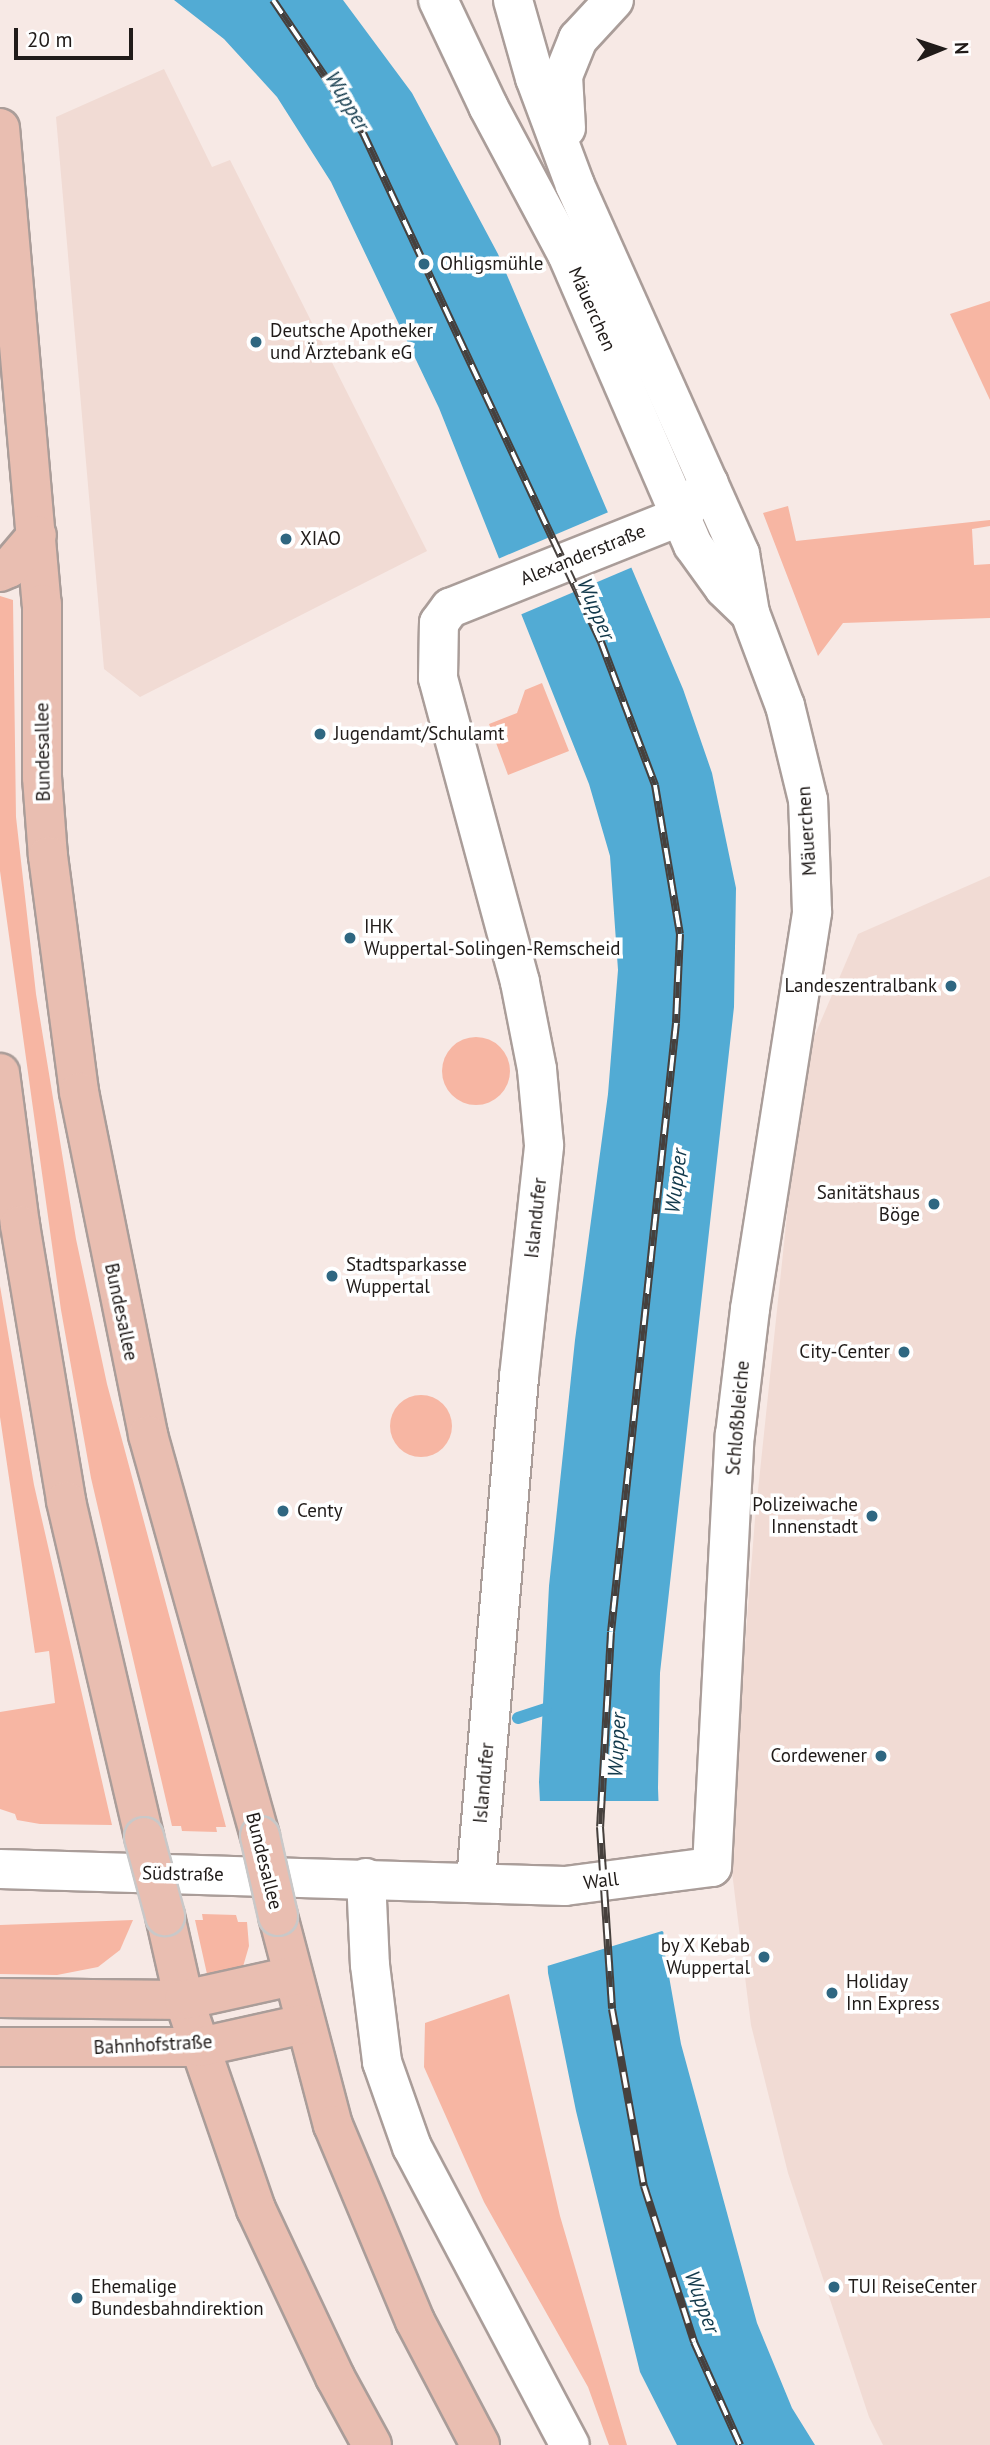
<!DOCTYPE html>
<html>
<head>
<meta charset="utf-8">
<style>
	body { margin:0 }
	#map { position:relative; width:990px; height:2445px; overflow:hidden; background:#f7e9e5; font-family:"PT Sans",sans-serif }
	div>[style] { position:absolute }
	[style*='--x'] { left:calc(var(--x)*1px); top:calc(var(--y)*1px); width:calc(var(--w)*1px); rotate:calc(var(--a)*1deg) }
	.built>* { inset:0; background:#f1dbd4 }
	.green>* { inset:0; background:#f7b6a3 }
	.round { border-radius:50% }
	.water>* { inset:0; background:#52abd4 }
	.pier>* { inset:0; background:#f7e9e5; transform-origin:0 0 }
	.stream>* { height:12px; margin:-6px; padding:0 6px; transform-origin:6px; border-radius:6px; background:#52abd4 }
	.roads { filter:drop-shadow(2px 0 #aa9d99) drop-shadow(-2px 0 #aa9d99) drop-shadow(0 2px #aa9d99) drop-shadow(0 -2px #aa9d99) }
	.tertiary>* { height:38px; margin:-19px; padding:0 19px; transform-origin:19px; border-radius:19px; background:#fff }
	.primary>* { height:38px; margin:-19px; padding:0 19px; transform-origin:19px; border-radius:19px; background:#e9beb1 }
	.rail>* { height:8px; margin-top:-4px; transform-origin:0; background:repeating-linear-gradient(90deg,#fff 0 16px,#46403d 0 32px); box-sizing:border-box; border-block:2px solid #46403d }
	.bridges { filter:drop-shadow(2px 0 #c9c8c8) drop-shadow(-2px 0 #c9c8c8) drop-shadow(0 2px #c9c8c8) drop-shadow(0 -2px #c9c8c8) }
	.primary-bridge>* { height:38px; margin:-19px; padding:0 19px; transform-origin:19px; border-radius:19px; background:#e9beb1 }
	.dots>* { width:19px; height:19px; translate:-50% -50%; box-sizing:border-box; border:4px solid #fff; border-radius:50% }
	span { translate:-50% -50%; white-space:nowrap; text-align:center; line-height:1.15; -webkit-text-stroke:7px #fff; paint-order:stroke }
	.poi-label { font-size:19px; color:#201b19 }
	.left { translate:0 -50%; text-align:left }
	.right { translate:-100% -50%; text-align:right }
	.street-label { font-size:19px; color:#201b19 }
	.water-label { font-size:21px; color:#12394b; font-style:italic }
	.north { position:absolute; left:906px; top:14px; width:70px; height:70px; -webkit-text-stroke:5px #fff; paint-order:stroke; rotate:88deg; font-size:19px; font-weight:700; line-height:28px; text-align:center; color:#201b19 }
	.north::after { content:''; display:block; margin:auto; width:24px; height:32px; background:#201b19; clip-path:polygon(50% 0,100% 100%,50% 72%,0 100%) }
	.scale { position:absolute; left:14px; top:28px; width:119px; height:32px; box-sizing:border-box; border:4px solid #201b19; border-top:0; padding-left:9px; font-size:21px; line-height:24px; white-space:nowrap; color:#201b19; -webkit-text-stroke:5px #fff; paint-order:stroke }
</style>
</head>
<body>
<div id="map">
	<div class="built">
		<div style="clip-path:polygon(164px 69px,212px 167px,230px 160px,427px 551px,140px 697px,104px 669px,56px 117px)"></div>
		<div style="clip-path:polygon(990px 876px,990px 2445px,883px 2445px,869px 2417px,788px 2173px,751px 2025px,729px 1848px,755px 1519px,803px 1063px,858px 934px)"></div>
	</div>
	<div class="green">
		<div style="clip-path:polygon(990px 301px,990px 400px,950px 314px)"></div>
		<div style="clip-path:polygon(788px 506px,796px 541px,990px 520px,990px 526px,972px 529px,974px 565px,990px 564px,990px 618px,843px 623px,818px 656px,763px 513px)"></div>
		<div style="clip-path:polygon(0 596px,13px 600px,16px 817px,36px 994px,76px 1239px,107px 1384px,226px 1827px,216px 1827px,217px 1832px,182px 1831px,181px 1826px,172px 1826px,91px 1478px,61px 1310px,0 871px)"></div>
		<div style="clip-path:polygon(542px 683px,569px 751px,508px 775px,489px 724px,517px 713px,525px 690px)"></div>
		<div class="round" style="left:442px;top:1037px;width:68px;height:68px"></div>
		<div style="clip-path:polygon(0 1286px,34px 1485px,112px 1825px,40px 1824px,17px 1820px,15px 1814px,0 1809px,0 1712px,55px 1703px,49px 1651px,35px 1653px,0 1417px)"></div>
		<div class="round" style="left:390px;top:1395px;width:62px;height:62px"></div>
		<div style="clip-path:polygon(202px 1914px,236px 1915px,238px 1922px,247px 1922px,249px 1946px,240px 1977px,213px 1982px,207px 1974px,195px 1920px,203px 1920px)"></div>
		<div style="clip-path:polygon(133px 1920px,120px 1950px,98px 1967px,57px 1975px,0 1974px,0 1925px)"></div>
		<div style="clip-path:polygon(509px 1994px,560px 2216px,627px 2445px,609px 2445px,588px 2387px,484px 2202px,424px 2067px,425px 2023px)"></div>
	</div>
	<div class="water">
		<div style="clip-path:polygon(174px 0,343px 0,412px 93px,498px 254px,683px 689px,712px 773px,736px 888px,734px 1007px,660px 1673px,658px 1788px,664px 1948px,681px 2044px,757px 2323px,792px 2408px,815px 2445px,677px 2445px,640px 2372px,576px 2111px,548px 1973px,539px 1782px,549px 1586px,575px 1340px,608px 1094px,618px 970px,610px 856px,589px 784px,439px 408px,331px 182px,277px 97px,224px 39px)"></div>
	</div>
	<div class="pier">
		<div style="left:611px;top:511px;width:60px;height:124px;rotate:67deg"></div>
		<div style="clip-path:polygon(536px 1801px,662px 1801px,667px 1934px,662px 1931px,544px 1967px)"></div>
	</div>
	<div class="stream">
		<div style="--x:518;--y:1718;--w:29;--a:-18"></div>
	</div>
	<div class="roads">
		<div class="tertiary">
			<div style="--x:438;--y:0;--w:117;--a:64.7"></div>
			<div style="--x:488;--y:106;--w:168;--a:61.9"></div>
			<div style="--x:567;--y:254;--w:317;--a:66.6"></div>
			<div style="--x:693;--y:545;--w:53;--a:54.2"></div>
			<div style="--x:724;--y:588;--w:36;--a:44"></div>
			<div style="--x:566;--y:128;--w:52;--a:-93.3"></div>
			<div style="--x:563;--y:76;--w:40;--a:-68"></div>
			<div style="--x:578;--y:39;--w:53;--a:-47.3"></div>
			<div style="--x:0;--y:1869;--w:565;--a:1.72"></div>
			<div style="--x:565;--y:1886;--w:148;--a:-7.4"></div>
			<div style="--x:712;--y:1867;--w:433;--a:-87"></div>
			<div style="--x:735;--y:1435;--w:127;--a:-83.2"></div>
			<div style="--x:750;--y:1309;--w:402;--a:-81.1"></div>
			<div style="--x:812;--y:912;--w:112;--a:-92"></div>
			<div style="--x:808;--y:800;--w:97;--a:-103.7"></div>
			<div style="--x:785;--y:706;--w:99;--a:-110.6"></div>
			<div style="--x:750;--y:613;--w:60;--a:-99.6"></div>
			<div style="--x:740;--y:554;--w:404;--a:-114.1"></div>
			<div style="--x:575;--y:185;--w:114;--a:-110.5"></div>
			<div style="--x:535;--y:78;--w:81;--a:-105.8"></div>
			<div style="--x:366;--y:1878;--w:87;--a:87.4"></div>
			<div style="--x:370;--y:1965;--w:98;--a:82.9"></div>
			<div style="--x:382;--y:2062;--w:90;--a:70.6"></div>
			<div style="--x:412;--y:2147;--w:337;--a:62.1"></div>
			<div style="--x:476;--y:1880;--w:505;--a:-85.11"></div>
			<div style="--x:519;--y:1377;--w:233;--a:-83.8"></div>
			<div style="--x:544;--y:1145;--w:76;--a:-95.3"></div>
			<div style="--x:537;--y:1069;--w:89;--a:-101.1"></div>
			<div style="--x:520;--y:982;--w:315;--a:-105.1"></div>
			<div style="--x:438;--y:678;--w:55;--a:-89"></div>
			<div style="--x:439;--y:623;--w:19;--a:-54"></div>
			<div style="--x:450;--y:608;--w:249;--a:-21.7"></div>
			<div style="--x:681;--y:516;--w:43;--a:-49.7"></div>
		</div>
		<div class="primary">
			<div style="--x:0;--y:128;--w:478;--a:85"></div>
			<div style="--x:42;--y:604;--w:173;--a:90"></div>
			<div style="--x:42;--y:777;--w:79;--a:85.7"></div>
			<div style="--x:48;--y:856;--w:238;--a:82.5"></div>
			<div style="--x:79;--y:1092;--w:350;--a:78.6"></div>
			<div style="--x:148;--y:1435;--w:416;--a:74.4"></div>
			<div style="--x:0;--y:572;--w:10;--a:-24"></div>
			<div style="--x:9;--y:568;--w:43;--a:-49.7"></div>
			<div style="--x:0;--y:1073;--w:153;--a:82.5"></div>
			<div style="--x:20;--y:1225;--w:280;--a:80.5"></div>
			<div style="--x:66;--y:1501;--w:345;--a:76.9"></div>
			<div style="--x:165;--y:1916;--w:86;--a:77.3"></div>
			<div style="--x:184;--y:2000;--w:221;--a:71"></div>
			<div style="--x:256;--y:2209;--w:186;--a:64.8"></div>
			<div style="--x:335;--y:2377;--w:77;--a:61.4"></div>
			<div style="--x:278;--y:1916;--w:216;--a:75.3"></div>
			<div style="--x:333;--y:2125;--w:212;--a:67.3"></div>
			<div style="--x:415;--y:2321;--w:140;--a:62.3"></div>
			<div style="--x:0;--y:1998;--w:184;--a:0.6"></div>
			<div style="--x:184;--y:2000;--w:111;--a:-12.5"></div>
			<div style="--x:0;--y:2047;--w:200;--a:0"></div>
			<div style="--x:200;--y:2047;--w:107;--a:-12.5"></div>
		</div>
	</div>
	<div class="rail">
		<div style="--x:273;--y:0;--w:161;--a:55.9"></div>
		<div style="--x:363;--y:133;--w:562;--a:64.94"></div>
		<div style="--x:601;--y:642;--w:153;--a:69.3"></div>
		<div style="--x:655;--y:785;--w:151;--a:80.5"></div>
		<div style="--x:680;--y:934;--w:89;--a:92.6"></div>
		<div style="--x:676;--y:1023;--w:612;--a:96.09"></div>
		<div style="--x:611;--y:1632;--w:195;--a:93.2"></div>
		<div style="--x:600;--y:1827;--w:182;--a:86.2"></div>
		<div style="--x:612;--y:2009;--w:180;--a:79.8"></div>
		<div style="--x:644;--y:2186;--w:164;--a:72.2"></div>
		<div style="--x:694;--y:2342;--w:113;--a:65.9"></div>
	</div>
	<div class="bridges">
		<div class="primary-bridge">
			<div style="--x:260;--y:1836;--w:82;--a:77.3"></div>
			<div style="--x:144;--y:1837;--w:82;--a:75.1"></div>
		</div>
	</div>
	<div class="dots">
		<div style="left:424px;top:264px;background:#2f6781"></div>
		<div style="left:256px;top:342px;background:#2f6781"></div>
		<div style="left:286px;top:539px;background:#2f6781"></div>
		<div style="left:320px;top:734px;background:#2f6781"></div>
		<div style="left:350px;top:938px;background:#2f6781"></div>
		<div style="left:951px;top:986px;background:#2f6781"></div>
		<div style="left:934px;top:1204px;background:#2f6781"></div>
		<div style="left:332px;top:1276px;background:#2f6781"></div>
		<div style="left:904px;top:1352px;background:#2f6781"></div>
		<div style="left:283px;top:1511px;background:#2f6781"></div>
		<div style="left:872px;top:1516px;background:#2f6781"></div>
		<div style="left:881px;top:1756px;background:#2f6781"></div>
		<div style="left:764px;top:1957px;background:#2f6781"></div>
		<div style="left:832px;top:1993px;background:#2f6781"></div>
		<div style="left:834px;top:2287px;background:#2f6781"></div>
		<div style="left:77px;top:2298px;background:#2f6781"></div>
	</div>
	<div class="poi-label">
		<span class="left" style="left:440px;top:264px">Ohligsmühle</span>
		<span class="left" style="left:270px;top:342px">Deutsche Apotheker<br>und Ärztebank eG</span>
		<span class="left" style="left:300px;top:539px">XIAO</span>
		<span class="left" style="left:334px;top:734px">Jugendamt/Schulamt</span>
		<span class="left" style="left:364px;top:938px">IHK<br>Wuppertal-Solingen-Remscheid</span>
		<span class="right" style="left:937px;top:986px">Landeszentralbank</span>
		<span class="right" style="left:920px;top:1204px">Sanitätshaus<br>Böge</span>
		<span class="left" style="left:346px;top:1276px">Stadtsparkasse<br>Wuppertal</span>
		<span class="right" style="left:890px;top:1352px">City-Center</span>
		<span class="right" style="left:858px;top:1516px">Polizeiwache<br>Innenstadt</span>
		<span class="left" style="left:297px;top:1511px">Centy</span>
		<span class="right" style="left:867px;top:1756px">Cordewener</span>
		<span class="right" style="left:750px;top:1957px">by X Kebab<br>Wuppertal</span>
		<span class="left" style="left:846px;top:1993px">Holiday<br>Inn Express</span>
		<span class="left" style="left:91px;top:2298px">Ehemalige<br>Bundesbahndirektion</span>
		<span class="left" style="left:848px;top:2287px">TUI ReiseCenter</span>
	</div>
	<div class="street-label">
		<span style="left:592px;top:309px;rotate:66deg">Mäuerchen</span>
		<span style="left:583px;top:555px;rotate:-22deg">Alexanderstraße</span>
		<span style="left:43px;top:752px;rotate:-91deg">Bundesallee</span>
		<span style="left:807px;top:831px;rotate:-94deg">Mäuerchen</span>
		<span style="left:536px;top:1218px;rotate:-84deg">Islandufer</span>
		<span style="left:121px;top:1312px;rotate:78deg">Bundesallee</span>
		<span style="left:738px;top:1418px;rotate:-85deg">Schloßbleiche</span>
		<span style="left:484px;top:1783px;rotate:-85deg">Islandufer</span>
		<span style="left:264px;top:1861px;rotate:76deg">Bundesallee</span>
		<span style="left:183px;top:1874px;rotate:1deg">Südstraße</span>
		<span style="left:601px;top:1881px;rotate:-7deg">Wall</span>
		<span style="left:153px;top:2045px;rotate:-3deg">Bahnhofstraße</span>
	</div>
	<div class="water-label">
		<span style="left:347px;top:101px;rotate:59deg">Wupper</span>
		<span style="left:596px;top:609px;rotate:67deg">Wupper</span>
		<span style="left:676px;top:1181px;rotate:-83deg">Wupper</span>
		<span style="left:617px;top:1745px;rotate:-87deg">Wupper</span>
		<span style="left:702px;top:2302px;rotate:70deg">Wupper</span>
	</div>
	<div class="north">N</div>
	<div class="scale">20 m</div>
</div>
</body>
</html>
